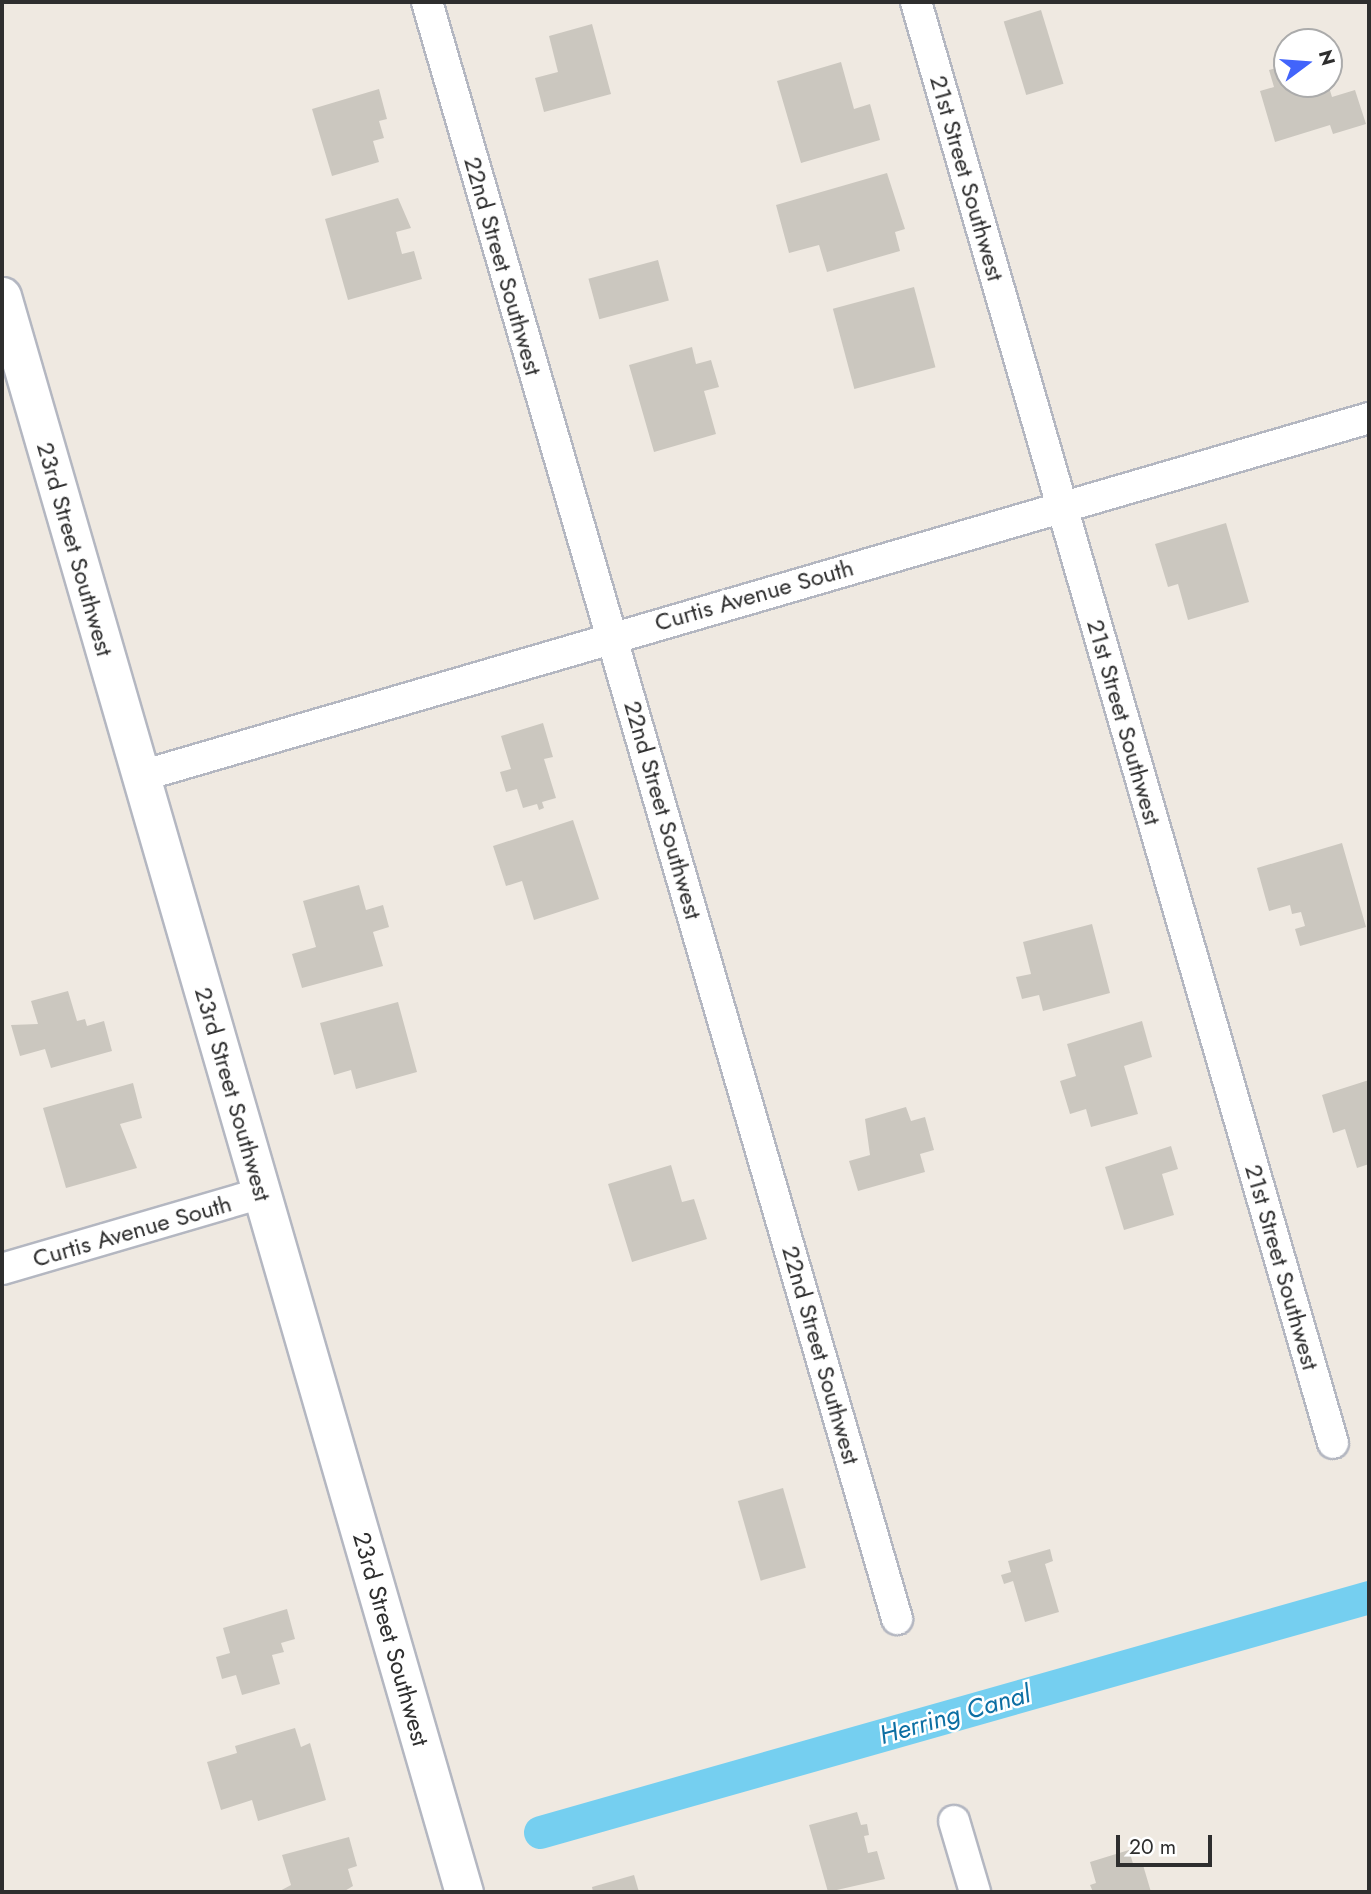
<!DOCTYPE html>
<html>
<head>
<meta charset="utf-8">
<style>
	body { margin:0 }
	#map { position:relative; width:1371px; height:1894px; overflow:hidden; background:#efe9e1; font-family:Jost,sans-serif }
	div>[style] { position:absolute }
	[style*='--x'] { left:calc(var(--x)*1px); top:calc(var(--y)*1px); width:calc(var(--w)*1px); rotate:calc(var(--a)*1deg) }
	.canal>* { height:33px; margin:-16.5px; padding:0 16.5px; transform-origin:16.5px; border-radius:16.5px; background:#75cff0 }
	.building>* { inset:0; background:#cbc7bf; transform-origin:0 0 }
	.roads { filter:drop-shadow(2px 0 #b4b7c1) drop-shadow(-2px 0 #b4b7c1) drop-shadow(0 2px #b4b7c1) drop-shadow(0 -2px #b4b7c1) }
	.minor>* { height:30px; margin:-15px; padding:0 15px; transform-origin:15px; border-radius:15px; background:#fff }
	.tertiary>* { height:37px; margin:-18.5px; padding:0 18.5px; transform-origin:18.5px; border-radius:18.5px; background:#fff }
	span { translate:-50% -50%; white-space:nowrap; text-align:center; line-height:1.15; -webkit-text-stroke:5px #fff; paint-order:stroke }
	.street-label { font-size:24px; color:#2e2e2e }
	.water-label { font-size:26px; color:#0d6fa3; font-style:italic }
	.frame { position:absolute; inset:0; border:4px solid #2e2e2e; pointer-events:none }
	.north { position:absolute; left:1273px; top:28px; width:70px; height:70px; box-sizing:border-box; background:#fff; border:2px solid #ababab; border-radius:50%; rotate:74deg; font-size:19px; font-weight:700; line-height:28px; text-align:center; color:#2e2e2e }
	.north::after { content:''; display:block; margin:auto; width:24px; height:32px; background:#4264fb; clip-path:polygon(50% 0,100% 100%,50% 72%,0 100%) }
	.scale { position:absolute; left:1116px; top:1835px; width:96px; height:32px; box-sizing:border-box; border:4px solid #2e2e2e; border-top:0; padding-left:9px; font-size:21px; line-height:24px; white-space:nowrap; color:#2e2e2e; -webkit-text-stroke:5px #fff; paint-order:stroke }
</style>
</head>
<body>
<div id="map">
	<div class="canal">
		<div style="--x:540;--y:1832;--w:862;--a:-15.83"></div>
	</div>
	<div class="building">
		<div style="left:1041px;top:10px;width:77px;height:39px;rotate:73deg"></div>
		<div style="clip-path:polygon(592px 24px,611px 94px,544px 112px,535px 78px,558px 72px,549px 36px)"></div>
		<div style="clip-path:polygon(841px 62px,854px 109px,870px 104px,880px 140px,801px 163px,777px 81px)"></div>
		<div style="clip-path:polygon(1287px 65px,1287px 84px,1328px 84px,1332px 97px,1355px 90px,1366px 124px,1333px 134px,1330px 125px,1275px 142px,1260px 91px,1274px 87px,1269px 70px)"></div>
		<div style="clip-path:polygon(379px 89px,387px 119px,379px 121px,384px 138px,373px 141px,379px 162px,332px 176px,312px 109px)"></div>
		<div style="clip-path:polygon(887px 173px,905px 229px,895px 232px,900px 251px,827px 272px,819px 245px,789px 253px,776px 205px)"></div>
		<div style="clip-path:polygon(398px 198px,411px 228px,396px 232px,402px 254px,414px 251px,422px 279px,348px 300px,325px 219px)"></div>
		<div style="left:658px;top:260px;width:42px;height:72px;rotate:75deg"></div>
		<div style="left:914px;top:287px;width:83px;height:84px;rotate:75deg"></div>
		<div style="clip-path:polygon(692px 347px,696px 364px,711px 360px,719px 387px,704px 391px,716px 434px,654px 452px,629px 365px)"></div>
		<div style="clip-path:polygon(1226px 523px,1249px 602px,1188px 620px,1178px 584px,1168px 587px,1155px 544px)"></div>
		<div style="clip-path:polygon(543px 723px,553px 757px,544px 759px,556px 798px,542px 802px,544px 808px,539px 810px,537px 804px,523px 808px,517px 789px,506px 792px,500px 772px,511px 769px,501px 736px)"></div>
		<div style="clip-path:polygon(573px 820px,599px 899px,534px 920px,522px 881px,506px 886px,493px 846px)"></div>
		<div style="clip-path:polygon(1342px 843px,1366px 927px,1300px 946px,1295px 929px,1305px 926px,1301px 912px,1292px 914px,1290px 905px,1269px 911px,1257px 868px)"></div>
		<div style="clip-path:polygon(359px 885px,366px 910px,383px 905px,389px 927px,373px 932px,383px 966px,302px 988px,292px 954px,316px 947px,303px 901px)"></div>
		<div style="clip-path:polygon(1092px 924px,1110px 993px,1043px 1011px,1039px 995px,1022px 999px,1016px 977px,1031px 974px,1023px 942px)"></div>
		<div style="clip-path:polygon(68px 991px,77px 1021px,85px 1019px,87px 1026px,104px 1021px,112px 1051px,51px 1068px,45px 1049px,20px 1056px,11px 1025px,38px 1024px,31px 1001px)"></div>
		<div style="clip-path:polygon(398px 1002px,417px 1072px,356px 1089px,351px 1070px,334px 1075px,320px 1023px)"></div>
		<div style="clip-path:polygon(1142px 1021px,1152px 1057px,1124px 1066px,1138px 1114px,1091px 1127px,1086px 1109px,1070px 1114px,1060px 1081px,1076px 1076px,1067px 1044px)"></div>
		<div style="clip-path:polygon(1369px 1080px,1369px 1164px,1357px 1168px,1345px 1129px,1333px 1133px,1322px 1095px)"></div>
		<div style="clip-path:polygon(133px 1083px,142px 1118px,120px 1124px,137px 1168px,66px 1188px,43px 1108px)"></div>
		<div style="clip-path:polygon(906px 1107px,911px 1121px,925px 1117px,934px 1150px,920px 1154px,925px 1172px,858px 1191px,849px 1161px,870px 1155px,865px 1119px)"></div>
		<div style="clip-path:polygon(1171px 1146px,1178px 1169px,1162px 1174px,1174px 1215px,1124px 1230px,1105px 1167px)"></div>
		<div style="clip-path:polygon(671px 1165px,682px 1202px,694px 1199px,707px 1239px,632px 1262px,608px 1184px)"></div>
		<div style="left:783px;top:1488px;width:83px;height:47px;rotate:74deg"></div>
		<div style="clip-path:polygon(1050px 1549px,1053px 1561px,1045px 1564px,1059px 1612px,1025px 1622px,1013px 1581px,1004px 1584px,1001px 1575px,1011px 1572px,1008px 1561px)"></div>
		<div style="clip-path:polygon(287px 1609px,295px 1639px,281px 1643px,284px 1652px,272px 1655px,280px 1684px,242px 1695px,236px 1675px,222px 1679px,216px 1657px,230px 1653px,223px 1628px)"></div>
		<div style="clip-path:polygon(295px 1728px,301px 1747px,310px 1743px,326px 1800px,258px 1821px,252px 1800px,221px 1810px,207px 1762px,237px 1753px,235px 1746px)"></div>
		<div style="clip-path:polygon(857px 1812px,861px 1825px,867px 1824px,869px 1835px,864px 1836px,868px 1853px,877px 1851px,885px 1879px,828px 1892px,809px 1825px)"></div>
		<div style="clip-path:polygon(349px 1837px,357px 1866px,348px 1869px,353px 1886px,343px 1892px,278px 1892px,291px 1885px,282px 1855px)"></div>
		<div style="clip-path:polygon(1129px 1850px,1134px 1867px,1143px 1865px,1151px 1892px,1093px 1892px,1090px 1885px,1096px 1883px,1090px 1862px)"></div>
		<div style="clip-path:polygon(634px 1875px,639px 1892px,593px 1892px,592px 1887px)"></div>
	</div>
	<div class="roads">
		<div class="minor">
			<div style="--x:427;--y:2;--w:1684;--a:73.79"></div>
			<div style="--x:916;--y:2;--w:1500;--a:73.86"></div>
			<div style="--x:141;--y:776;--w:1279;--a:-16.25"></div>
			<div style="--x:2;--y:1269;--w:271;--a:-16.3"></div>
			<div style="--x:954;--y:1821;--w:74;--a:73.5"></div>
		</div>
		<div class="tertiary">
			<div style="--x:2;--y:296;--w:1662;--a:73.86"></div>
		</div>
	</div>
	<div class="street-label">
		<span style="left:967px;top:178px;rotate:74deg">21st Street Southwest</span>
		<span style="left:503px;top:266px;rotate:74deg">22nd Street Southwest</span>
		<span style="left:75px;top:549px;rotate:74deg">23rd Street Southwest</span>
		<span style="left:754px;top:595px;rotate:-16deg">Curtis Avenue South</span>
		<span style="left:1124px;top:722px;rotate:74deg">21st Street Southwest</span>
		<span style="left:663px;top:810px;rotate:74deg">22nd Street Southwest</span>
		<span style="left:233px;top:1094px;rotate:74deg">23rd Street Southwest</span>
		<span style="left:132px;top:1231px;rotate:-16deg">Curtis Avenue South</span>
		<span style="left:1282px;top:1267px;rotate:74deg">21st Street Southwest</span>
		<span style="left:821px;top:1355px;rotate:74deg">22nd Street Southwest</span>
		<span style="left:391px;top:1639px;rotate:74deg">23rd Street Southwest</span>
	</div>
	<div class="water-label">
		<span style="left:955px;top:1715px;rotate:-16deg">Herring Canal</span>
	</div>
	<div class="frame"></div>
	<div class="north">N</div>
	<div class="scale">20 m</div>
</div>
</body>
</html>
